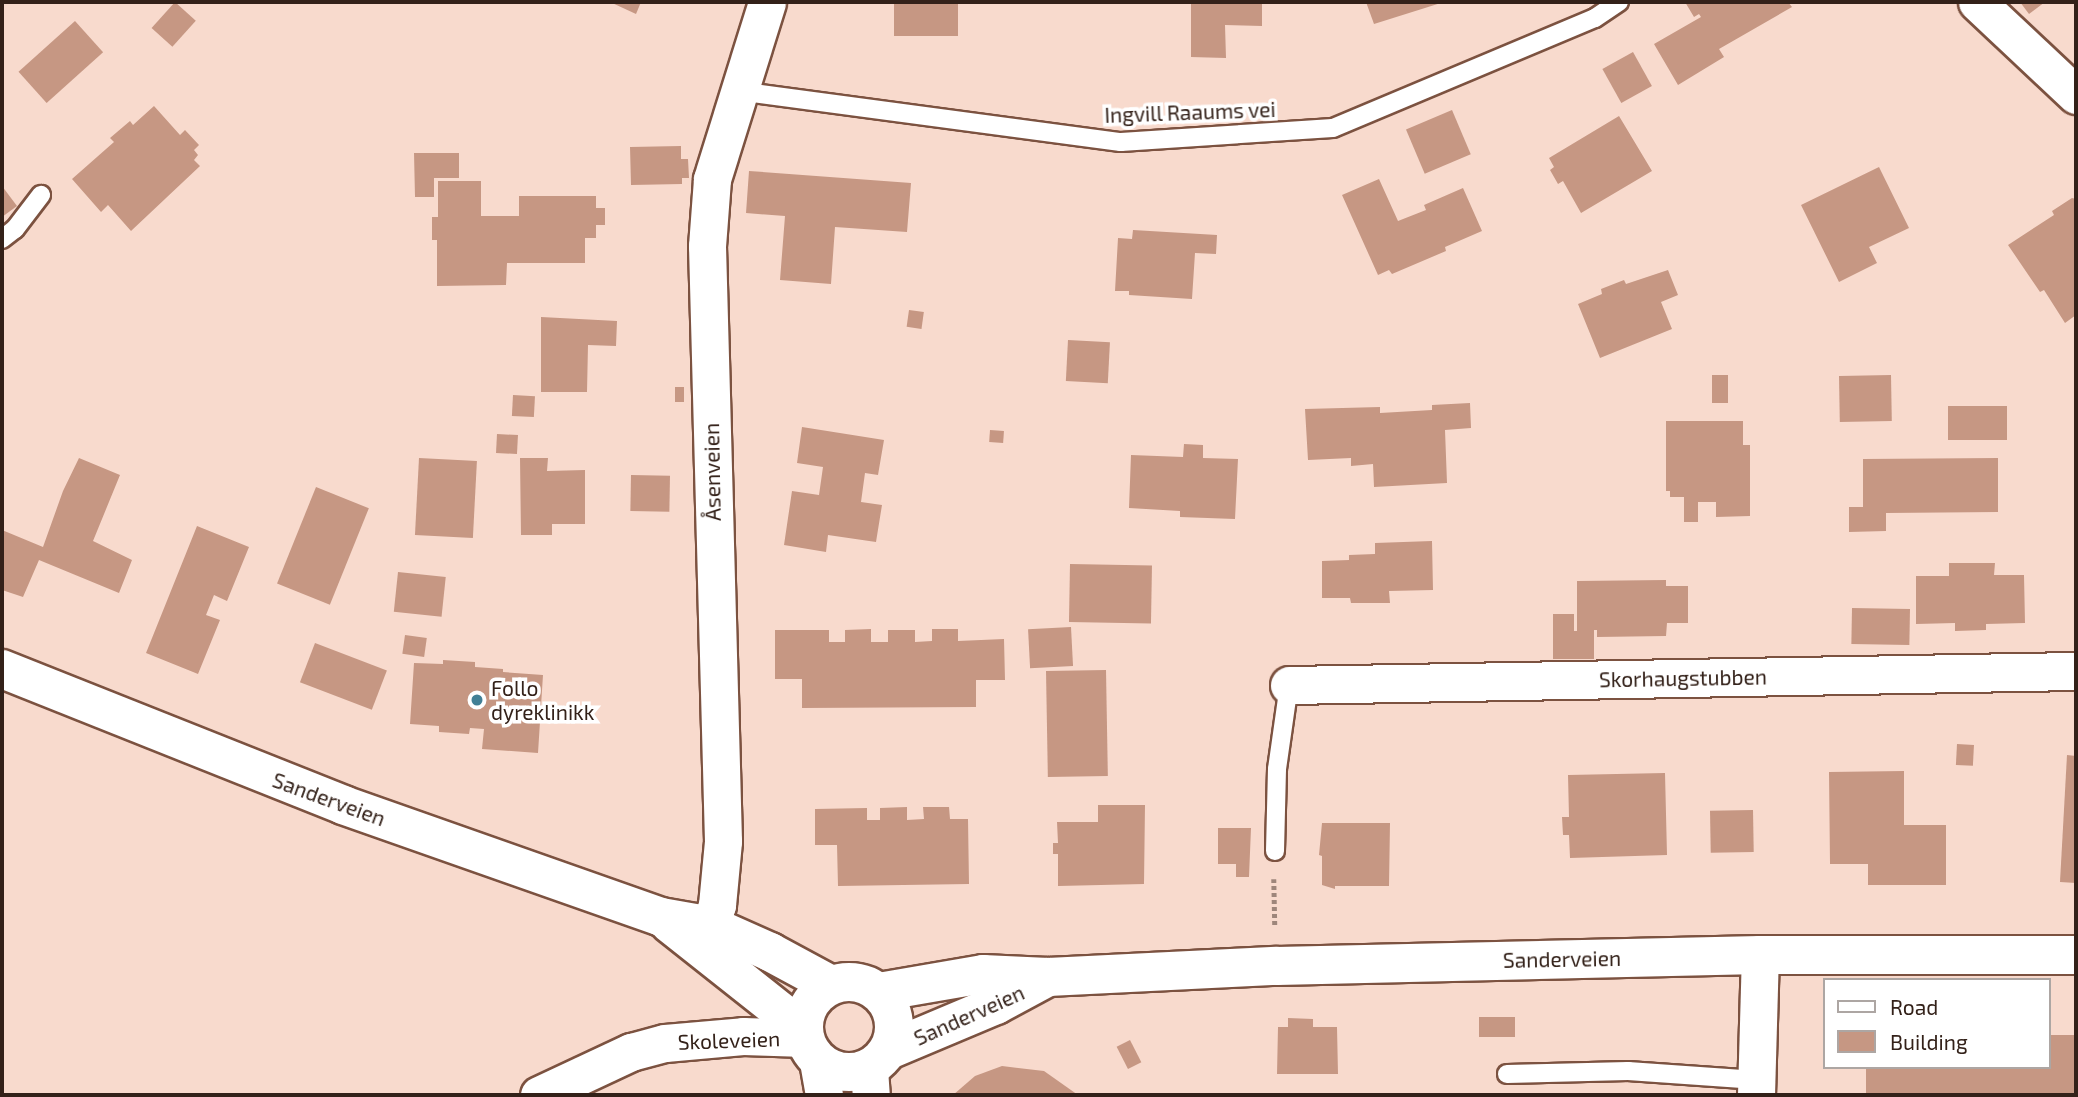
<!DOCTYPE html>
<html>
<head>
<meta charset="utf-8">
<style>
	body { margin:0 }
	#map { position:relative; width:2078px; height:1097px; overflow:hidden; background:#f8dacd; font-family:"Exo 2",sans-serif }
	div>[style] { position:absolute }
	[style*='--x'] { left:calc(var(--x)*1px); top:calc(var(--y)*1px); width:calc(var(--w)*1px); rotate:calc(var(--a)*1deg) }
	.building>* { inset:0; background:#c69783; transform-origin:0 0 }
	.path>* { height:4.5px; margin-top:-2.25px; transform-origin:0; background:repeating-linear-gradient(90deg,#9e867b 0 3.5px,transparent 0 7px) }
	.roads { filter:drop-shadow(2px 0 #7c5240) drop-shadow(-2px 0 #7c5240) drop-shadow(0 2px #7c5240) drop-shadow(0 -2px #7c5240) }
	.lane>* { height:18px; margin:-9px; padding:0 9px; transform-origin:9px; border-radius:9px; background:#fff }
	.street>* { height:37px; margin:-18.5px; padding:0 18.5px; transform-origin:18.5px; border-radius:18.5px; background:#fff }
	.secondary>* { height:38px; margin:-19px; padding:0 19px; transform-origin:19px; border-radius:19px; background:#fff }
	.secondary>.ring { margin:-19px; padding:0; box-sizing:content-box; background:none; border:38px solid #fff; border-radius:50% }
	.dots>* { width:19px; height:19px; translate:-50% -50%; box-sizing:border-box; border:4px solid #fff; border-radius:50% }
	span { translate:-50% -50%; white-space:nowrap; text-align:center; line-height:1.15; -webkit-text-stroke:7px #fff; paint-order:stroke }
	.street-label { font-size:21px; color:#332119 }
	.poi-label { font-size:21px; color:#332119 }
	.left { translate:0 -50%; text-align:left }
	.frame { position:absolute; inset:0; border:4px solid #332119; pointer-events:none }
	.legend { position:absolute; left:1823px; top:978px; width:228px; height:91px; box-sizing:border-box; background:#fff; border:2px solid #ada6a3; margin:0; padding:9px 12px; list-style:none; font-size:21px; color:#332119 }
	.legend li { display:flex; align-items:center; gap:14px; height:35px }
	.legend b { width:35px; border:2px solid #ada6a3 }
</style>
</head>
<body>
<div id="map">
	<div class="building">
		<div style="left:175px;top:2px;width:28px;height:35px;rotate:42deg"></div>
		<div style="clip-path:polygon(610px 2px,641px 2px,636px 14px)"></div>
		<div style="left:894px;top:2px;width:64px;height:34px"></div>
		<div style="clip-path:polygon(1191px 2px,1262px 2px,1262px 26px,1225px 25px,1226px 58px,1191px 57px)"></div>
		<div style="clip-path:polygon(1366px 2px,1444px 2px,1374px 24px)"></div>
		<div style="clip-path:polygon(1685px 2px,1788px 2px,1792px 7px,1719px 49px,1724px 57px,1678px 85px,1654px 44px,1701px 17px,1699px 14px,1694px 17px)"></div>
		<div style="clip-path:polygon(2020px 2px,2045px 2px,2029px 14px)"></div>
		<div style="left:75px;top:21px;width:42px;height:76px;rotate:48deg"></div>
		<div style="left:1633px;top:52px;width:39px;height:35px;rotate:61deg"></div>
		<div style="clip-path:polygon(154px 106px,180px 135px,185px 130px,199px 145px,194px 150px,198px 155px,194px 160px,200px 166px,131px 231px,108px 205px,101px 212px,72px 179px,114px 142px,110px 138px,130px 121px,133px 125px)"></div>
		<div style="left:1452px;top:110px;width:48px;height:50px;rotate:67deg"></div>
		<div style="clip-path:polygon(1619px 116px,1652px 171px,1581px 213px,1563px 181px,1558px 184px,1550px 170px,1554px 167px,1549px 158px)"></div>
		<div style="clip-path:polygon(681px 146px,681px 159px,688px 159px,689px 178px,682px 178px,682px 184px,631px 185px,630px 147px)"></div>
		<div style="clip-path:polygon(414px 153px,459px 153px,459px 178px,434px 178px,434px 197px,415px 197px)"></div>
		<div style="clip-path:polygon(1879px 167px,1909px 228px,1869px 247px,1877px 263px,1839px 282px,1801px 205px)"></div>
		<div style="clip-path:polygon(749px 171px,911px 183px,907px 232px,835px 227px,831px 284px,780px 280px,785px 216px,746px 213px)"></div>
		<div style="clip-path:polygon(1379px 179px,1398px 221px,1426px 210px,1424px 205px,1463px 188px,1482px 231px,1445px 247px,1446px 251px,1392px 274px,1389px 270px,1378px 275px,1342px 195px)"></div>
		<div style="clip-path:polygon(438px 181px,481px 181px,481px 216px,519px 216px,519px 196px,596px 196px,596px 208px,605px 208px,605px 225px,596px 225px,596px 238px,585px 238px,585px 263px,507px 263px,506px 285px,437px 286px,437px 240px,432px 240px,432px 217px,438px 217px)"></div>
		<div style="clip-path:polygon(2px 186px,17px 206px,2px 217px)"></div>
		<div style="clip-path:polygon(2072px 198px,2076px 199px,2076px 315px,2065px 323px,2044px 290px,2040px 292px,2008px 245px,2054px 215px,2052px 211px)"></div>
		<div style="clip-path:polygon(1133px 230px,1217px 235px,1216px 254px,1195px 253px,1192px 299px,1129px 295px,1129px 291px,1115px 291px,1118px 238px,1132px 239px)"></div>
		<div style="clip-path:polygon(1668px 270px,1678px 295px,1661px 302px,1672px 329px,1600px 358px,1578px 304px,1602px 294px,1601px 289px,1624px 280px,1626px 284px)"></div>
		<div style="left:909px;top:310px;width:15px;height:17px;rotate:8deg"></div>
		<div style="clip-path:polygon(541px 317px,617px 321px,616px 346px,588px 345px,587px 392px,541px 392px)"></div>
		<div style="left:1068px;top:340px;width:42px;height:41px;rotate:3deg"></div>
		<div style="left:1712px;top:375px;width:16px;height:28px"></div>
		<div style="left:1891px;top:375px;width:46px;height:52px;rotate:89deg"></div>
		<div style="left:675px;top:387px;width:9px;height:15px"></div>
		<div style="left:513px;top:395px;width:22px;height:21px;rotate:3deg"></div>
		<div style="clip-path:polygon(1470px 403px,1471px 428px,1445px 430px,1447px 483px,1374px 487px,1373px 464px,1351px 466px,1351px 458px,1308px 460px,1305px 409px,1380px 407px,1380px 413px,1432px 410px,1432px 405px)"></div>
		<div style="left:2007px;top:406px;width:34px;height:59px;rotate:90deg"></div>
		<div style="clip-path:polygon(1666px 421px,1743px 421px,1743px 445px,1750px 445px,1750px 516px,1716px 517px,1716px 502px,1698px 502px,1698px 522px,1684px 522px,1684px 497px,1670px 497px,1670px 491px,1666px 491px)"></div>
		<div style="clip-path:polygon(802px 427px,884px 440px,878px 475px,865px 473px,861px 502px,882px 505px,876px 542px,828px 535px,826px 552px,784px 545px,792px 491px,819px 495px,823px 467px,797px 463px)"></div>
		<div style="left:990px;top:430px;width:14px;height:12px;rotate:4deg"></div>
		<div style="left:497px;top:434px;width:21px;height:19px;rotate:3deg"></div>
		<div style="clip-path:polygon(1184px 444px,1203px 445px,1203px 458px,1238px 459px,1235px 519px,1180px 517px,1180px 511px,1129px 508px,1131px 455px,1183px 457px)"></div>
		<div style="clip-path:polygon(79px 458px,120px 475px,93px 541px,132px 560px,119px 593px,39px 560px,23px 597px,2px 590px,2px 530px,43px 547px,63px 491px)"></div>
		<div style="left:419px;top:458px;width:58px;height:77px;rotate:3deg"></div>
		<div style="clip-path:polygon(520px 458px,548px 458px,547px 471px,585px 470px,585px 524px,552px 524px,552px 535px,521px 535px)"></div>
		<div style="clip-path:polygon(1998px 458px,1998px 512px,1886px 513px,1886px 531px,1849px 532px,1849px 507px,1863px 507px,1863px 459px)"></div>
		<div style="left:631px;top:475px;width:39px;height:36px;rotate:1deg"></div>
		<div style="left:316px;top:487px;width:57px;height:104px;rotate:22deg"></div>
		<div style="clip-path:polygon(197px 526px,249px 547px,227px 601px,214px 595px,206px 615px,220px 620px,198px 674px,146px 653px)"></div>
		<div style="clip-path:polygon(1432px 541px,1433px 590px,1389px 591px,1390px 603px,1351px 603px,1350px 598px,1322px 598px,1322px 561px,1349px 560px,1349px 555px,1375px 554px,1375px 543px)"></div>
		<div style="clip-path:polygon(1949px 563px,1995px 563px,1994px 575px,2024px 575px,2025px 623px,1986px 624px,1986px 630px,1955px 631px,1955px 623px,1916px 624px,1916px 576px,1949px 576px)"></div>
		<div style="left:1070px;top:564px;width:82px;height:58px;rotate:1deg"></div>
		<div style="left:398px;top:572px;width:48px;height:40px;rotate:6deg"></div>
		<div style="clip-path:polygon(1666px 580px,1666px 586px,1688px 586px,1688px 623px,1667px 623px,1666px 636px,1597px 637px,1597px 630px,1594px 630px,1594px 659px,1553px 659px,1553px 614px,1574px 614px,1574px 631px,1577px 631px,1577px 581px)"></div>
		<div style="left:1852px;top:608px;width:58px;height:36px;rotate:1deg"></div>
		<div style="left:1071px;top:627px;width:39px;height:43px;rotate:87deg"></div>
		<div style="clip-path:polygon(871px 629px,871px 642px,888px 642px,888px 630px,915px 630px,915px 642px,932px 641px,932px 629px,958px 629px,958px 641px,1004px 639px,1005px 680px,976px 680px,976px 707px,802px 708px,802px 679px,775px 679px,775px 630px,829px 630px,829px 642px,845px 642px,845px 630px)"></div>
		<div style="left:405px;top:635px;width:22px;height:19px;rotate:8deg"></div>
		<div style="left:315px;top:643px;width:77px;height:42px;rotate:21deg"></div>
		<div style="clip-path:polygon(443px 660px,475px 662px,475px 667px,503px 669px,503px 672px,543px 675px,538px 753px,482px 749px,484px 729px,470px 728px,469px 734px,439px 732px,439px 726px,410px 724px,414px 663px,443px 664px)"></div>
		<div style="left:1106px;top:670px;width:106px;height:60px;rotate:89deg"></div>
		<div style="left:1957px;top:744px;width:17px;height:21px;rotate:3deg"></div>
		<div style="clip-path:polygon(2067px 755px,2076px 756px,2076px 883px,2060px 882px)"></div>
		<div style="clip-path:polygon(1904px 771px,1904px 825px,1946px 825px,1946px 885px,1868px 885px,1868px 864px,1830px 864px,1829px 772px)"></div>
		<div style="clip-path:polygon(1665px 773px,1667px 855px,1570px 858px,1569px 835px,1563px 835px,1562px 817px,1569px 817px,1568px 775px)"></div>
		<div style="clip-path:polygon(1098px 805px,1145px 805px,1144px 884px,1058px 886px,1058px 854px,1053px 854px,1053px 843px,1058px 843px,1057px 822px,1098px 822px)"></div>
		<div style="clip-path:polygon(907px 807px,907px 820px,924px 819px,923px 807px,949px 807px,950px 819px,968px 819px,969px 884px,838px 886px,837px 845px,815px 845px,815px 809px,867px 808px,867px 820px,880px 820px,880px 808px)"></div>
		<div style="left:1753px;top:810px;width:42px;height:43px;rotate:89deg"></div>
		<div style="clip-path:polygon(1322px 823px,1390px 823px,1389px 886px,1335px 886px,1335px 889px,1322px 885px,1322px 856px,1319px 855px)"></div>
		<div style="clip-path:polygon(1218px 828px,1251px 828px,1249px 877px,1236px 877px,1236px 864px,1218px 864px)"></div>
		<div style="left:1515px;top:1017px;width:20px;height:36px;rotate:90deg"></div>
		<div style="clip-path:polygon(1288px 1018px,1313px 1019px,1313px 1027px,1337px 1027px,1338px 1074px,1277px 1074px,1278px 1027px,1288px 1027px)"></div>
		<div style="clip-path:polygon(2048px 1035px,2076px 1035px,2076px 1095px,1866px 1095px,1866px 1067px,2048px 1067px)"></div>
		<div style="left:1130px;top:1040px;width:25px;height:15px;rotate:63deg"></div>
		<div style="clip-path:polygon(1002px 1066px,1044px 1071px,1078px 1095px,953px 1095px,975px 1076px)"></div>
	</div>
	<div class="path">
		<div style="--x:1274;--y:879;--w:48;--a:88.8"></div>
	</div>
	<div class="roads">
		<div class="lane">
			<div style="--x:738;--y:91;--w:386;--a:7.6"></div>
			<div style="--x:1121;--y:142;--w:212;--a:-3.8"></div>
			<div style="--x:1333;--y:128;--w:284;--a:-22.8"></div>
			<div style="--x:1595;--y:18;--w:29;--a:-34"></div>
			<div style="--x:2;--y:239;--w:16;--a:-38"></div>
			<div style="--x:15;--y:229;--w:43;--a:-52.6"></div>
			<div style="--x:1275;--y:851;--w:82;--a:-88.6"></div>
			<div style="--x:1277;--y:769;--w:85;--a:-81.9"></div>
			<div style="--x:1507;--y:1074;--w:121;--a:-1.4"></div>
			<div style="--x:1628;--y:1071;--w:129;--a:4"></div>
		</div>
		<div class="street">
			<div style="--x:1977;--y:2;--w:136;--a:43.2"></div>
			<div style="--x:1289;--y:685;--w:787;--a:-1.02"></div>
			<div style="--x:702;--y:948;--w:46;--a:-70.8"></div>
			<div style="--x:717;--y:905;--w:64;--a:-84.6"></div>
			<div style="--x:723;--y:841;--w:595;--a:-91.54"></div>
			<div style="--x:707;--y:246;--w:67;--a:-85.7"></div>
			<div style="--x:712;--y:179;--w:185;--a:-72.7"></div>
			<div style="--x:818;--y:1061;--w:35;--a:80"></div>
			<div style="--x:869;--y:1069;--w:26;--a:86"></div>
			<div style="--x:539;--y:1095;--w:102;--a:-25.1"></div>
			<div style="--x:631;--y:1052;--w:35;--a:-15"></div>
			<div style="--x:665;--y:1043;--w:78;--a:-5.1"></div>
			<div style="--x:743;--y:1036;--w:62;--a:1.8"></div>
			<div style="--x:1756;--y:1095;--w:140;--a:-88.4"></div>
		</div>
		<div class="secondary">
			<div style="--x:2;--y:669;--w:367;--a:21.7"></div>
			<div style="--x:343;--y:805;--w:337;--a:19.4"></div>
			<div style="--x:661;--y:917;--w:52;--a:10"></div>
			<div style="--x:712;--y:926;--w:64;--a:24.1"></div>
			<div style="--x:770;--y:952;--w:69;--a:28.4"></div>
			<div style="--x:669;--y:923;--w:172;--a:38.4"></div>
			<div class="ring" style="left:804px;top:982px;width:52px;height:52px"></div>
			<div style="--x:879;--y:992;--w:106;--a:-9.8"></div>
			<div style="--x:983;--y:974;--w:65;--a:2.6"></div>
			<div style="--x:1048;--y:977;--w:229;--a:-2.8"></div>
			<div style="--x:1277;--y:966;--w:483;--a:-1.3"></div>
			<div style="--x:1760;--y:955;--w:316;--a:0"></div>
			<div style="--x:889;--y:1050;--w:116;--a:-22.8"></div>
			<div style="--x:996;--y:1005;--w:59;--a:-28.3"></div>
		</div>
	</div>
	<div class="dots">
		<div style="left:477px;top:700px;background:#428096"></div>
	</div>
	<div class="street-label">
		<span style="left:1190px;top:112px;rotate:-2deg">Ingvill Raaums vei</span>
		<span style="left:712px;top:472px;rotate:-91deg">Åsenveien</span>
		<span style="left:1683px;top:678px;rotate:-1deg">Skorhaugstubben</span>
		<span style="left:329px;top:799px;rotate:20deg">Sanderveien</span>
		<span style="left:1562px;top:959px;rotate:-1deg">Sanderveien</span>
		<span style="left:969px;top:1015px;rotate:-24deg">Sanderveien</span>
		<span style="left:729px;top:1040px;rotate:-2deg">Skoleveien</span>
	</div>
	<div class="poi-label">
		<span class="left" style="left:491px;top:700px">Follo<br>dyreklinikk</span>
	</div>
	<div class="frame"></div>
	<ul class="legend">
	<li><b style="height:9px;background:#fff"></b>Road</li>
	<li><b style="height:19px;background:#c69783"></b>Building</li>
	</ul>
</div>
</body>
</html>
